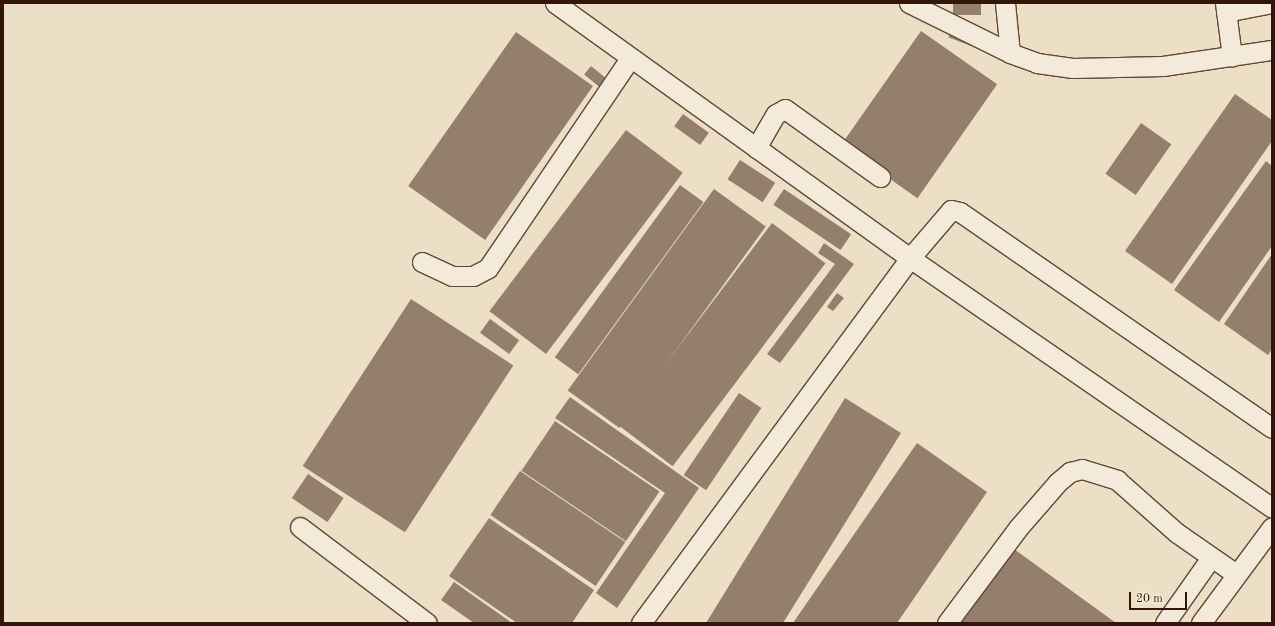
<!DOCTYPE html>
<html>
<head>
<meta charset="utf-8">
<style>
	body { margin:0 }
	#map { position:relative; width:1275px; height:626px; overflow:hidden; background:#eddfc5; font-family:"Old Standard TT",serif }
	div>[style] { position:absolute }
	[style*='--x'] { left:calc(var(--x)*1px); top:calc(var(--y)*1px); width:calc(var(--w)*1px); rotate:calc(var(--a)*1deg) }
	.building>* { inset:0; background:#937f6b; transform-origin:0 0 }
	.roads { filter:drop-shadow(1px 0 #604838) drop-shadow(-1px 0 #604838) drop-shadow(0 1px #604838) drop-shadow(0 -1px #604838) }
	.minor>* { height:19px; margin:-9.5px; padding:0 9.5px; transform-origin:9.5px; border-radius:9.5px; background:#f3ead9 }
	span { translate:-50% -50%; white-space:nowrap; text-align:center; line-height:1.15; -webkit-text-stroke:4px #f3ead9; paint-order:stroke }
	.frame { position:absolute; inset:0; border:4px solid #311609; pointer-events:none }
	.scale { position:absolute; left:1129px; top:592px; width:58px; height:18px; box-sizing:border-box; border:2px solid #311609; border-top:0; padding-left:5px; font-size:12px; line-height:14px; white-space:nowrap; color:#311609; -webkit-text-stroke:3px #f3ead9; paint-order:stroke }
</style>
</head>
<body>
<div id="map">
	<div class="building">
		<div style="left:953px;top:3px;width:28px;height:12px"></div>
		<div style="left:952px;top:28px;width:25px;height:10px;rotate:21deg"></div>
		<div style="left:921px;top:31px;width:93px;height:139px;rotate:35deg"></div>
		<div style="left:516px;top:32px;width:94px;height:188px;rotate:35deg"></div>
		<div style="left:591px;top:66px;width:21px;height:11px;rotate:39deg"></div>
		<div style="clip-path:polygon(1235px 94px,1272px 120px,1272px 141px,1172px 284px,1125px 251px)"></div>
		<div style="left:683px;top:114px;width:32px;height:15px;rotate:36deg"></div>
		<div style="left:1141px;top:123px;width:37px;height:62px;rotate:35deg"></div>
		<div style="left:626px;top:130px;width:71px;height:227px;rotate:37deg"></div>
		<div style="left:740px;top:160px;width:42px;height:23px;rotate:33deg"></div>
		<div style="clip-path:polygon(1266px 161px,1272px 166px,1272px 246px,1219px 322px,1174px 290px)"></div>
		<div style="left:680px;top:185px;width:29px;height:213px;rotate:36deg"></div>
		<div style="left:714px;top:189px;width:64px;height:249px;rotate:36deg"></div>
		<div style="left:784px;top:189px;width:81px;height:19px;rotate:34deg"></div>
		<div style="left:772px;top:223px;width:67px;height:254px;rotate:37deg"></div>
		<div style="clip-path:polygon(824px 243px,854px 264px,780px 363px,767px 354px,835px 264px,818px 253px)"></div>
		<div style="clip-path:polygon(1272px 254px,1272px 349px,1268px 355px,1224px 324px)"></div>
		<div style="clip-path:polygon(837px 293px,844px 298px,833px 311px,827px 307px)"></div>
		<div style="left:411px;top:299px;width:122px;height:199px;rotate:33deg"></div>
		<div style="left:490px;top:319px;width:36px;height:17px;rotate:36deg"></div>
		<div style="left:739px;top:393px;width:27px;height:99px;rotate:34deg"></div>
		<div style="clip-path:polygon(570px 397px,699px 488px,617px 608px,596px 593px,665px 493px,555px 418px)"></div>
		<div style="clip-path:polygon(845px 398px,901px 433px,783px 623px,706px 623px)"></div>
		<div style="left:555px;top:421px;width:126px;height:60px;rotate:34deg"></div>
		<div style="clip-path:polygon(917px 443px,987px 492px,897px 623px,793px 623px)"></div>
		<div style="left:520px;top:471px;width:127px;height:53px;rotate:34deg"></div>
		<div style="left:308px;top:474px;width:43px;height:29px;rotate:34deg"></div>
		<div style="clip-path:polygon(489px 518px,594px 590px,572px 623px,517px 623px,449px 576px)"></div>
		<div style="clip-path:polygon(1014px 549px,1116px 623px,960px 623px)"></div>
		<div style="clip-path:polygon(454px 582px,512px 623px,474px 623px,441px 600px)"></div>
	</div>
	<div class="roads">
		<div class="minor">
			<div style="--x:555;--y:3;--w:437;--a:35.7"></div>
			<div style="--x:910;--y:258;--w:440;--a:34.6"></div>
			<div style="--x:909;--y:3;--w:113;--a:26.3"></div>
			<div style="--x:1010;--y:53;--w:29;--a:20"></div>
			<div style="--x:1037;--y:63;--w:36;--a:8"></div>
			<div style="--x:1073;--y:68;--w:90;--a:-1.3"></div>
			<div style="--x:1163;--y:66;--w:110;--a:-8.4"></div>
			<div style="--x:1005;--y:3;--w:50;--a:84.3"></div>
			<div style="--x:1225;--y:3;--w:54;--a:82.6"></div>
			<div style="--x:1226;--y:12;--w:47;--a:-11.1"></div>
			<div style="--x:756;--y:148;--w:39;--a:-60"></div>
			<div style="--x:776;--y:114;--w:10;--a:-29"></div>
			<div style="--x:785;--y:109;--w:117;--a:35.6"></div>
			<div style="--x:422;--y:262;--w:33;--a:25"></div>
			<div style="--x:452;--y:276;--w:21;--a:0"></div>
			<div style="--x:473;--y:276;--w:17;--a:-28"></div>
			<div style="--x:488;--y:268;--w:254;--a:-55.9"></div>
			<div style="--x:300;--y:527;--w:159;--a:37.1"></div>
			<div style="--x:641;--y:623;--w:453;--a:-53.6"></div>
			<div style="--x:910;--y:258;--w:63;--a:-49.5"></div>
			<div style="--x:951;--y:210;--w:9;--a:13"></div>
			<div style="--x:960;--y:212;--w:379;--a:34.7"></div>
			<div style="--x:947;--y:623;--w:119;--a:-53.2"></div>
			<div style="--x:1018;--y:528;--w:61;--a:-49"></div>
			<div style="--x:1058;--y:482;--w:16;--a:-40"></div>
			<div style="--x:1070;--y:472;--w:12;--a:-14"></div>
			<div style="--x:1082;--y:469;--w:37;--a:17"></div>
			<div style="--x:1117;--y:480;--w:80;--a:41.5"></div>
			<div style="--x:1177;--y:533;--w:72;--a:34.8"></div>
			<div style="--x:1165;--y:623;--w:78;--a:-54.9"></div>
			<div style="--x:1201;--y:623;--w:119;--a:-53.5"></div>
		</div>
	</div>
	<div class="frame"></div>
	<div class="scale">20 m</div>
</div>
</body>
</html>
